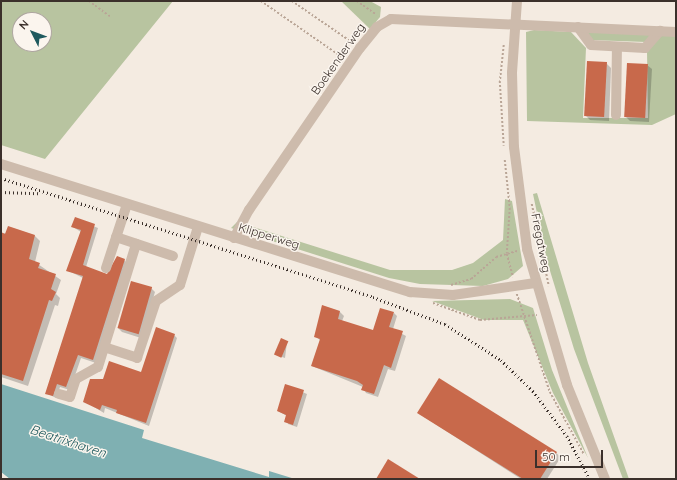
<!DOCTYPE html>
<html>
<head>
<meta charset="utf-8">
<style>
	body { margin:0 }
	#map { position:relative; width:677px; height:480px; overflow:hidden; background:#f4ebe1; font-family:Quicksand,sans-serif }
	div>[style] { position:absolute }
	[style*='--x'] { left:calc(var(--x)*1px); top:calc(var(--y)*1px); width:calc(var(--w)*1px); rotate:calc(var(--a)*1deg) }
	.green>* { inset:0; background:#b8c4a0 }
	.water>* { inset:0; background:#7fb0b2 }
	.shadow>* { inset:0; background:#0003 }
	.building>* { inset:0; background:#c8694b; transform-origin:0 0 }
	.path>* { height:1.5px; margin-top:-0.75px; transform-origin:0; background:repeating-linear-gradient(90deg,#b9a596 0 2px,transparent 0 4px) }
	.minor>* { height:10px; margin:-5px; padding:0 5px; transform-origin:5px; border-radius:5px; background:#cdbbac }
	.rail>* { height:2.5px; margin-top:-1.25px; transform-origin:0; background:repeating-linear-gradient(90deg,#3b302b 0 1px,transparent 0 4px) }
	span { translate:-50% -50%; white-space:nowrap; text-align:center; line-height:1.15; -webkit-text-stroke:3px #fbf5ee; paint-order:stroke }
	.street-label { font-size:12px; color:#3b302b }
	.water-label { font-size:13px; color:#1f5a5e; font-style:italic }
	.frame { position:absolute; inset:0; border:2px solid #3b302b; pointer-events:none }
	.north { position:absolute; left:12px; top:12px; width:40px; height:40px; box-sizing:border-box; background:#fbf5ee; border:1px solid #aea6a0; border-radius:50%; rotate:312deg; font-size:11px; font-weight:700; line-height:16px; text-align:center; color:#3b302b }
	.north::after { content:''; display:block; margin:auto; width:14px; height:18px; background:#1f5a5e; clip-path:polygon(50% 0,100% 100%,50% 72%,0 100%) }
	.scale { position:absolute; left:535px; top:450px; width:68px; height:18px; box-sizing:border-box; border:2px solid #3b302b; border-top:0; padding-left:5px; font-size:12px; line-height:14px; white-space:nowrap; color:#3b302b; -webkit-text-stroke:3px #fbf5ee; paint-order:stroke }
</style>
</head>
<body>
<div id="map">
	<div class="green">
		<div style="clip-path:polygon(evenodd,1px 1px,173px 1px,45px 159px,1px 145px,1px 1px,20px 20px,44px 20px,44px 44px,20px 44px,20px 20px)"></div>
		<div style="clip-path:polygon(341px 1px,370px 1px,381px 7px,380px 17px,370px 29px)"></div>
		<div style="clip-path:polygon(534px 30px,571px 32px,586px 48px,583px 118px,648px 118px,647px 51px,660px 35px,676px 35px,676px 114px,652px 125px,527px 121px,526px 32px)"></div>
		<div style="clip-path:polygon(584px 30px,652px 34px,646px 42px,590px 40px)"></div>
		<div style="clip-path:polygon(537px 193px,588px 363px,629px 479px,623px 479px,574px 349px,547px 261px,533px 194px)"></div>
		<div style="clip-path:polygon(505px 199px,512px 201px,523px 266px,508px 279px,483px 286px,420px 284px,389px 278px,231px 228px,237px 222px,390px 270px,452px 270px,473px 263px,503px 240px)"></div>
		<div style="clip-path:polygon(510px 299px,533px 308px,552px 370px,588px 458px,553px 393px,523px 320px,484px 320px,432px 301px)"></div>
	</div>
	<div class="water">
		<div style="clip-path:polygon(1px 384px,144px 430px,142px 438px,269px 477px,269px 471px,295px 479px,10px 479px,1px 472px)"></div>
	</div>
	<div class="shadow">
		<div style="clip-path:polygon(606px 63px,611px 68px,609px 121px,590px 120px,585px 115px)"></div>
		<div style="clip-path:polygon(647px 65px,652px 69px,649px 122px,630px 121px,626px 117px)"></div>
		<div style="clip-path:polygon(75px 219px,98px 228px,86px 267px,107px 276px,124px 260px,127px 263px,96px 363px,81px 358px,70px 390px,60px 387px,56px 398px,46px 393px,83px 278px,67px 270px,81px 232px,73px 227px)"></div>
		<div style="clip-path:polygon(1px 233px,35px 236px,40px 241px,35px 262px,61px 280px,56px 294px,60px 298px,58px 306px,55px 305px,28px 386px,1px 377px)"></div>
		<div style="clip-path:polygon(151px 288px,155px 292px,141px 338px,122px 332px,118px 328px)"></div>
		<div style="clip-path:polygon(323px 307px,340px 312px,344px 316px,342px 321px,374px 332px,394px 313px,397px 316px,393px 329px,406px 336px,395px 371px,388px 369px,378px 397px,366px 393px,363px 387px,312px 366px,321px 341px,315px 336px)"></div>
		<div style="clip-path:polygon(174px 335px,177px 338px,149px 426px,105px 408px,104px 413px,84px 401px,142px 373px)"></div>
		<div style="clip-path:polygon(287px 342px,285px 358px,279px 356px,277px 354px)"></div>
		<div style="clip-path:polygon(286px 385px,307px 394px,297px 427px,288px 424px,287px 416px,278px 411px)"></div>
		<div style="clip-path:polygon(418px 413px,556px 453px,561px 457px,547px 479px,521px 479px)"></div>
	</div>
	<div class="building">
		<div style="left:587px;top:61px;width:20px;height:55px;rotate:3deg"></div>
		<div style="left:627px;top:63px;width:21px;height:54px;rotate:3deg"></div>
		<div style="clip-path:polygon(75px 217px,95px 224px,83px 265px,107px 274px,117px 256px,125px 259px,93px 360px,78px 355px,66px 387px,57px 384px,53px 396px,45px 394px,83px 276px,66px 271px,81px 230px,71px 227px)"></div>
		<div style="clip-path:polygon(8px 226px,35px 235px,29px 259px,40px 263px,38px 268px,56px 274px,51px 289px,56px 292px,52px 301px,49px 300px,23px 381px,1px 374px,1px 232px,5px 234px)"></div>
		<div style="left:131px;top:281px;width:22px;height:49px;rotate:16deg"></div>
		<div style="clip-path:polygon(322px 305px,340px 311px,338px 319px,373px 330px,380px 308px,394px 312px,389px 327px,403px 331px,391px 368px,384px 365px,374px 394px,361px 390px,363px 385px,357px 381px,311px 366px,320px 339px,314px 337px)"></div>
		<div style="clip-path:polygon(156px 327px,175px 334px,146px 423px,116px 413px,117px 410px,102px 405px,100px 410px,83px 402px,90px 379px,103px 379px,109px 361px,141px 372px)"></div>
		<div style="left:281px;top:338px;width:8px;height:18px;rotate:23deg"></div>
		<div style="clip-path:polygon(439px 378px,557px 452px,540px 479px,523px 479px,417px 413px)"></div>
		<div style="clip-path:polygon(285px 384px,304px 390px,293px 425px,284px 422px,286px 415px,277px 411px)"></div>
		<div style="clip-path:polygon(388px 459px,420px 479px,376px 479px)"></div>
	</div>
	<div class="path">
		<div style="--x:89;--y:1;--w:26;--a:36"></div>
		<div style="--x:261;--y:1;--w:98;--a:34.7"></div>
		<div style="--x:292;--y:1;--w:74;--a:34.5"></div>
		<div style="--x:357;--y:1;--w:24;--a:35"></div>
		<div style="--x:504;--y:45;--w:36;--a:96"></div>
		<div style="--x:500;--y:81;--w:65;--a:86.5"></div>
		<div style="--x:505;--y:160;--w:48;--a:84.1"></div>
		<div style="--x:510;--y:208;--w:46;--a:93.7"></div>
		<div style="--x:507;--y:254;--w:24;--a:75"></div>
		<div style="--x:532;--y:204;--w:84;--a:78.3"></div>
		<div style="--x:537;--y:247;--w:4;--a:-14"></div>
		<div style="--x:451;--y:285;--w:21;--a:-17"></div>
		<div style="--x:471;--y:279;--w:33;--a:-41"></div>
		<div style="--x:496;--y:257;--w:22;--a:-16"></div>
		<div style="--x:517;--y:294;--w:103;--a:71.4"></div>
		<div style="--x:550;--y:392;--w:71;--a:61.3"></div>
		<div style="--x:433;--y:303;--w:50;--a:19.9"></div>
		<div style="--x:480;--y:320;--w:57;--a:-5"></div>
	</div>
	<div class="minor">
		<div style="--x:517;--y:1;--w:72;--a:94"></div>
		<div style="--x:512;--y:73;--w:74;--a:88.5"></div>
		<div style="--x:514;--y:147;--w:103;--a:82.7"></div>
		<div style="--x:527;--y:249;--w:142;--a:73.6"></div>
		<div style="--x:567;--y:385;--w:101;--a:68"></div>
		<div style="--x:578;--y:27;--w:22;--a:54"></div>
		<div style="--x:591;--y:45;--w:54;--a:3.2"></div>
		<div style="--x:645;--y:48;--w:23;--a:-49"></div>
		<div style="--x:616;--y:115;--w:68;--a:-89.2"></div>
		<div style="--x:1;--y:164;--w:429;--a:17.4"></div>
		<div style="--x:410;--y:292;--w:43;--a:4"></div>
		<div style="--x:453;--y:295;--w:83;--a:-8.3"></div>
		<div style="--x:116;--y:237;--w:60;--a:18.4"></div>
		<div style="--x:234;--y:238;--w:32;--a:-62"></div>
		<div style="--x:249;--y:210;--w:196;--a:-55.6"></div>
		<div style="--x:360;--y:48;--w:27;--a:-51"></div>
		<div style="--x:377;--y:27;--w:16;--a:-30"></div>
		<div style="--x:391;--y:19;--w:285;--a:2.6"></div>
		<div style="--x:106;--y:268;--w:67;--a:-71.8"></div>
		<div style="--x:104;--y:347;--w:35;--a:18"></div>
		<div style="--x:137;--y:358;--w:60;--a:-71.6"></div>
		<div style="--x:156;--y:301;--w:29;--a:-34"></div>
		<div style="--x:180;--y:285;--w:61;--a:-72.8"></div>
		<div style="--x:59;--y:394;--w:11;--a:15"></div>
		<div style="--x:70;--y:397;--w:19;--a:-72"></div>
		<div style="--x:76;--y:379;--w:25;--a:-29"></div>
		<div style="--x:98;--y:367;--w:129;--a:-72.8"></div>
	</div>
	<div class="rail">
		<div style="--x:1;--y:178;--w:391;--a:17.7"></div>
		<div style="--x:373;--y:297;--w:77;--a:20.6"></div>
		<div style="--x:445;--y:324;--w:67;--a:32.7"></div>
		<div style="--x:501;--y:360;--w:45;--a:44.1"></div>
		<div style="--x:533;--y:391;--w:56;--a:52.9"></div>
		<div style="--x:567;--y:436;--w:49;--a:61.9"></div>
		<div style="--x:1;--y:192;--w:37;--a:2"></div>
	</div>
	<div class="street-label">
		<span style="left:338px;top:59px;rotate:-55deg">Boekenderweg</span>
		<span style="left:269px;top:236px;rotate:17deg">Klipperweg</span>
		<span style="left:541px;top:243px;rotate:79deg">Fregatweg</span>
	</div>
	<div class="water-label">
		<span style="left:68px;top:441px;rotate:18deg">Beatrixhaven</span>
	</div>
	<div class="frame"></div>
	<div class="north">N</div>
	<div class="scale">50 m</div>
</div>
</body>
</html>
